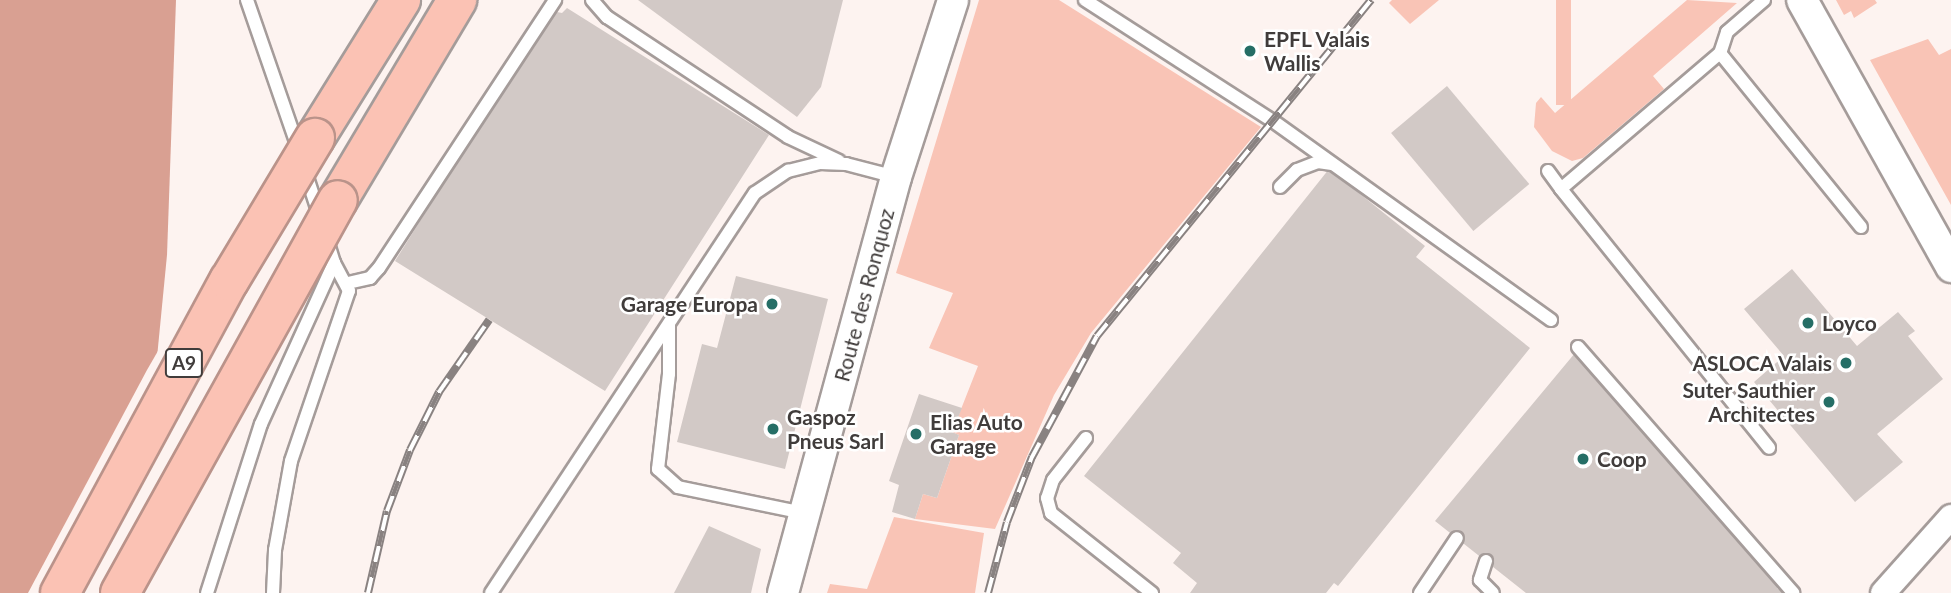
<!DOCTYPE html>
<html>
<head>
<meta charset="utf-8">
<style>
	body { margin:0 }
	#map { position:relative; width:1951px; height:593px; overflow:hidden; background:#fdf3f0; font-family:Lato,sans-serif }
	div>[style] { position:absolute }
	[style*='--x'] { left:calc(var(--x)*1px); top:calc(var(--y)*1px); width:calc(var(--w)*1px); rotate:calc(var(--a)*1deg) }
	.green>* { inset:0; background:#f9c4b6; transform-origin:0 0 }
	.water>* { inset:0; background:#d9a092 }
	.pier>* { inset:0; background:#fdf3f0 }
	.building>* { inset:0; background:#d2c9c6; transform-origin:0 0 }
	.roads { filter:drop-shadow(2px 0 #a59c9a) drop-shadow(-2px 0 #a59c9a) drop-shadow(0 2px #a59c9a) drop-shadow(0 -2px #a59c9a) }
	.service>* { height:12px; margin:-6px; padding:0 6px; transform-origin:6px; border-radius:6px; background:#fff }
	.minor>* { height:24px; margin:-12px; padding:0 12px; transform-origin:12px; border-radius:12px; background:#fff }
	.tertiary>* { height:30px; margin:-15px; padding:0 15px; transform-origin:15px; border-radius:15px; background:#fff }
	.motorway>* { height:38px; margin:-19px; padding:0 19px; transform-origin:19px; border-radius:19px; background:#fbc2b4 }
	.rail>* { height:8px; margin-top:-4px; transform-origin:0; background:repeating-linear-gradient(90deg,#fff 0 16px,#898281 0 32px); box-sizing:border-box; border-block:2px solid #898281 }
	.bridges { filter:drop-shadow(2px 0 #ba938a) drop-shadow(-2px 0 #ba938a) drop-shadow(0 2px #ba938a) drop-shadow(0 -2px #ba938a) }
	.motorway-bridge>* { height:38px; margin:-19px; padding:0 19px; transform-origin:19px; border-radius:19px; background:#fbc2b4 }
	.dots>* { width:19px; height:19px; translate:-50% -50%; box-sizing:border-box; border:4px solid #fff; border-radius:50% }
	span { translate:-50% -50%; white-space:nowrap; text-align:center; line-height:1.15; -webkit-text-stroke:5px #fff; paint-order:stroke }
	.shield-label span { padding:2px 5px; background:#fff; border:2px solid; border-radius:5px; -webkit-text-stroke-width:0 }
	.shield-label { font-size:19px; color:#403c3b; font-weight:700 }
	.poi-label { font-size:21px; color:#403c3b; font-weight:700 }
	.left { translate:0 -50%; text-align:left }
	.right { translate:-100% -50%; text-align:right }
	.street-label { font-size:21px; color:#403c3b }
</style>
</head>
<body>
<div id="map">
	<div class="green">
		<div style="clip-path:polygon(979px 0,1059px 0,1261px 127px,1091px 333px,1054px 395px,995px 529px,915px 519px,923px 494px,937px 498px,959px 435px,952px 432px,978px 366px,929px 348px,953px 293px,896px 273px)"></div>
		<div style="clip-path:polygon(1392px 0,1439px 0,1410px 24px,1389px 3px)"></div>
		<div style="left:1556px;top:0;width:15px;height:105px"></div>
		<div style="clip-path:polygon(1687px 0,1737px 3px,1653px 76px,1664px 89px,1583px 158px,1572px 161px,1552px 151px,1534px 127px,1536px 103px,1541px 97px,1555px 113px)"></div>
		<div style="clip-path:polygon(1836px 0,1875px 0,1877px 3px,1854px 18px,1851px 11px,1844px 15px)"></div>
		<div style="clip-path:polygon(1928px 39px,1939px 55px,1951px 49px,1951px 205px,1870px 60px)"></div>
		<div style="clip-path:polygon(894px 517px,984px 533px,975px 593px,827px 593px,830px 584px,867px 589px)"></div>
	</div>
	<div class="water">
		<div style="clip-path:polygon(0 0,176px 0,167px 255px,134px 593px,0 593px)"></div>
	</div>
	<div class="pier">
		<div style="clip-path:polygon(162px 344px,137px 593px,28px 593px,147px 370px)"></div>
	</div>
	<div class="building">
		<div style="clip-path:polygon(638px 0,843px 0,821px 87px,797px 117px)"></div>
		<div style="clip-path:polygon(567px 8px,769px 135px,605px 391px,395px 261px,552px 11px,562px 13px)"></div>
		<div style="left:1447px;top:86px;width:128px;height:73px;rotate:50deg"></div>
		<div style="clip-path:polygon(1329px 169px,1425px 246px,1416px 257px,1530px 348px,1338px 586px,1334px 583px,1326px 593px,1190px 593px,1197px 583px,1173px 563px,1181px 553px,1084px 476px)"></div>
		<div style="clip-path:polygon(1792px 269px,1857px 346px,1898px 312px,1915px 331px,1908px 336px,1943px 379px,1877px 434px,1903px 462px,1855px 502px,1754px 382px,1784px 356px,1744px 309px)"></div>
		<div style="clip-path:polygon(736px 276px,828px 299px,785px 469px,677px 442px,702px 344px,717px 348px)"></div>
		<div style="clip-path:polygon(1575px 353px,1784px 583px,1777px 588px,1783px 593px,1526px 593px,1435px 521px)"></div>
		<div style="clip-path:polygon(919px 394px,962px 408px,952px 432px,959px 435px,937px 498px,923px 494px,915px 519px,892px 512px,899px 485px,889px 481px)"></div>
		<div style="clip-path:polygon(709px 526px,761px 549px,751px 593px,674px 593px)"></div>
	</div>
	<div class="roads">
		<div class="service">
			<div style="--x:247;--y:0;--w:159;--a:70.9"></div>
			<div style="--x:592;--y:0;--w:23;--a:49"></div>
			<div style="--x:607;--y:17;--w:217;--a:33.5"></div>
			<div style="--x:788;--y:137;--w:56;--a:25.2"></div>
			<div style="--x:1085;--y:0;--w:224;--a:32.8"></div>
			<div style="--x:1273;--y:121;--w:342;--a:35.6"></div>
			<div style="--x:1764;--y:0;--w:49;--a:139.1"></div>
			<div style="--x:1727;--y:32;--w:22;--a:108"></div>
			<div style="--x:1720;--y:53;--w:224;--a:51"></div>
			<div style="--x:1720;--y:53;--w:209;--a:139.5"></div>
			<div style="--x:1561;--y:189;--w:332;--a:51.2"></div>
			<div style="--x:305;--y:171;--w:48;--a:71.9"></div>
			<div style="--x:1548;--y:171;--w:22;--a:54"></div>
			<div style="--x:1280;--y:187;--w:24;--a:-45"></div>
			<div style="--x:1297;--y:170;--w:22;--a:-21"></div>
			<div style="--x:1318;--y:162;--w:14;--a:8"></div>
			<div style="--x:348;--y:283;--w:23;--a:-13"></div>
			<div style="--x:370;--y:278;--w:13;--a:-48"></div>
			<div style="--x:379;--y:268;--w:321;--a:-56.7"></div>
			<div style="--x:669;--y:324;--w:50;--a:90"></div>
			<div style="--x:669;--y:374;--w:96;--a:96.6"></div>
			<div style="--x:658;--y:469;--w:27;--a:42"></div>
			<div style="--x:678;--y:487;--w:129;--a:11.7"></div>
			<div style="--x:1578;--y:347;--w:327;--a:48.8"></div>
			<div style="--x:1086;--y:438;--w:53;--a:128.2"></div>
			<div style="--x:1053;--y:480;--w:19;--a:108"></div>
			<div style="--x:1047;--y:498;--w:16;--a:75"></div>
			<div style="--x:1051;--y:513;--w:129;--a:38.4"></div>
			<div style="--x:1486;--y:561;--w:20;--a:108"></div>
			<div style="--x:1480;--y:580;--w:18;--a:45"></div>
			<div style="--x:207;--y:593;--w:177;--a:-72.3"></div>
			<div style="--x:261;--y:424;--w:177;--a:-65.6"></div>
			<div style="--x:334;--y:263;--w:27;--a:-107"></div>
			<div style="--x:273;--y:593;--w:43;--a:-87.3"></div>
			<div style="--x:275;--y:550;--w:90;--a:-79.8"></div>
			<div style="--x:291;--y:461;--w:180;--a:-71.2"></div>
			<div style="--x:349;--y:291;--w:32;--a:-118"></div>
			<div style="--x:491;--y:593;--w:479;--a:-56.6"></div>
			<div style="--x:755;--y:193;--w:40;--a:-34"></div>
			<div style="--x:788;--y:171;--w:33;--a:-14"></div>
			<div style="--x:820;--y:163;--w:26;--a:2"></div>
			<div style="--x:846;--y:164;--w:52;--a:14.6"></div>
			<div style="--x:1420;--y:593;--w:66;--a:-56.1"></div>
		</div>
		<div class="minor">
			<div style="--x:1883;--y:593;--w:102;--a:-48.2"></div>
		</div>
		<div class="tertiary">
			<div style="--x:1802;--y:0;--w:306;--a:60.8"></div>
			<div style="--x:783;--y:593;--w:431;--a:-74.8"></div>
			<div style="--x:896;--y:177;--w:186;--a:-72.1"></div>
		</div>
		<div class="motorway">
			<div style="--x:315;--y:138;--w:163;--a:-58.1"></div>
			<div style="--x:338;--y:200;--w:233;--a:-59.2"></div>
		</div>
	</div>
	<div class="rail">
		<div style="--x:368;--y:593;--w:84;--a:-77"></div>
		<div style="--x:387;--y:511;--w:65;--a:-69.3"></div>
		<div style="--x:410;--y:450;--w:65;--a:-63.4"></div>
		<div style="--x:439;--y:392;--w:88;--a:-55.2"></div>
		<div style="--x:988;--y:593;--w:73;--a:-75"></div>
		<div style="--x:1007;--y:522;--w:70;--a:-69"></div>
		<div style="--x:1032;--y:457;--w:137;--a:-61.8"></div>
		<div style="--x:1097;--y:336;--w:434;--a:-50.8"></div>
	</div>
	<div class="bridges">
		<div class="motorway-bridge">
			<div style="--x:60;--y:593;--w:355;--a:-61.6"></div>
			<div style="--x:229;--y:281;--w:167;--a:-59"></div>
			<div style="--x:120;--y:593;--w:449;--a:-61"></div>
		</div>
	</div>
	<div class="dots">
		<div style="left:1250px;top:51px;background:#256e66"></div>
		<div style="left:772px;top:304px;background:#256e66"></div>
		<div style="left:1808px;top:323px;background:#256e66"></div>
		<div style="left:1846px;top:363px;background:#256e66"></div>
		<div style="left:1829px;top:402px;background:#256e66"></div>
		<div style="left:773px;top:429px;background:#256e66"></div>
		<div style="left:916px;top:434px;background:#256e66"></div>
		<div style="left:1583px;top:459px;background:#256e66"></div>
	</div>
	<div class="shield-label">
		<span style="left:184px;top:363px">A9</span>
	</div>
	<div class="poi-label">
		<span class="left" style="left:1264px;top:51px">EPFL Valais<br>Wallis</span>
		<span class="right" style="left:758px;top:304px">Garage Europa</span>
		<span class="left" style="left:1822px;top:323px">Loyco</span>
		<span class="right" style="left:1832px;top:363px">ASLOCA Valais</span>
		<span class="right" style="left:1815px;top:402px">Suter Sauthier<br>Architectes</span>
		<span class="left" style="left:787px;top:429px">Gaspoz<br>Pneus Sarl</span>
		<span class="left" style="left:930px;top:434px">Elias Auto<br>Garage</span>
		<span class="left" style="left:1597px;top:459px">Coop</span>
	</div>
	<div class="street-label">
		<span style="left:864px;top:295px;rotate:-75deg">Route des Ronquoz</span>
	</div>
</div>
</body>
</html>
